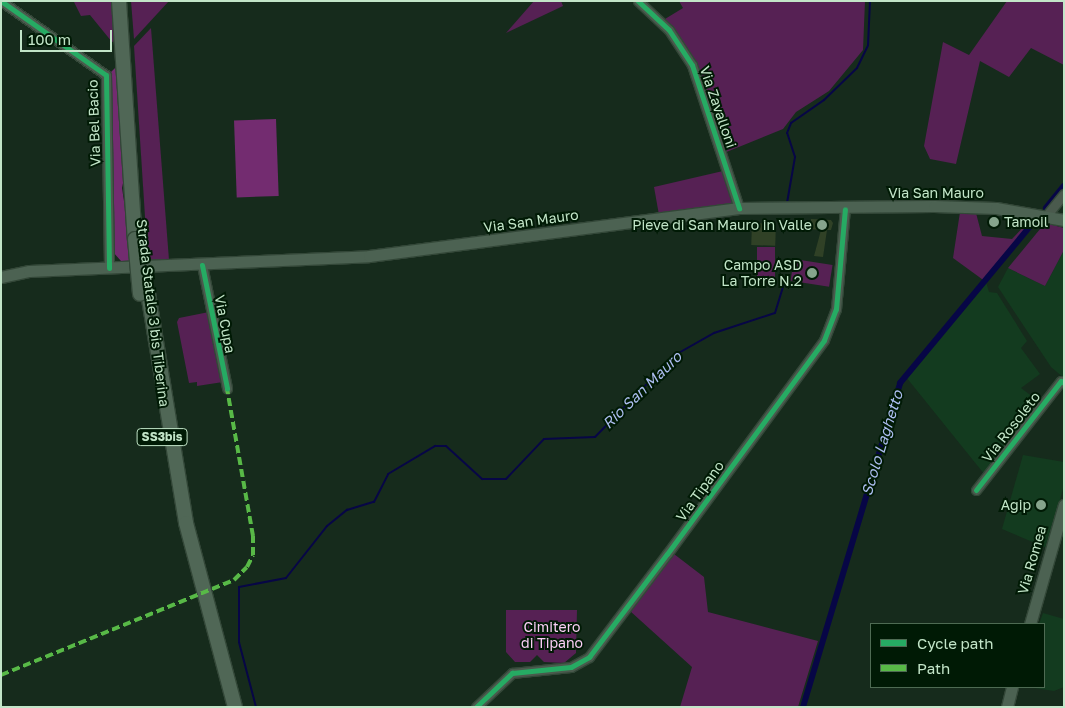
<!DOCTYPE html>
<html>
<head>
<meta charset="utf-8">
<style>
	body { margin:0 }
	#map { position:relative; width:1065px; height:708px; overflow:hidden; background:#162b1c; font-family:"Golos Text",sans-serif }
	div>[style] { position:absolute }
	[style*='--x'] { left:calc(var(--x)*1px); top:calc(var(--y)*1px); width:calc(var(--w)*1px); rotate:calc(var(--a)*1deg) }
	.built>* { inset:0; background:#133b1f }
	.green>* { inset:0; background:#562154; transform-origin:0 0 }
	.forest>* { inset:0; background:#732c70; transform-origin:0 0 }
	.stream>* { height:2px; margin:-1px; padding:0 1px; transform-origin:1px; border-radius:1px; background:#070646 }
	.canal>* { height:6px; margin:-3px; padding:0 3px; transform-origin:3px; border-radius:3px; background:#070646 }
	.building>* { inset:0; background:#304126; transform-origin:0 0 }
	.roads { filter:drop-shadow(1px 0 #334738) drop-shadow(-1px 0 #334738) drop-shadow(0 1px #334738) drop-shadow(0 -1px #334738) }
	.minor>* { height:9px; margin:-4.5px; padding:0 4.5px; transform-origin:4.5px; border-radius:4.5px; background:#4a5a4d }
	.major>* { height:11px; margin:-5.5px; padding:0 5.5px; transform-origin:5.5px; border-radius:5.5px; background:#4c6252 }
	.highway>* { height:14px; margin:-7px; padding:0 7px; transform-origin:7px; border-radius:7px; background:#506756 }
	.bridges { filter:drop-shadow(1px 0 #334738) drop-shadow(-1px 0 #334738) drop-shadow(0 1px #334738) drop-shadow(0 -1px #334738) }
	.highway-bridge>* { height:14px; margin:-7px; padding:0 7px; transform-origin:7px; border-radius:7px; background:#506756 }
	.quiet>* { height:4px; margin-top:-2px; transform-origin:0; background:repeating-linear-gradient(90deg,#58b947 0 8px,transparent 0 12px) }
	.cycleway>* { height:5px; margin:-2.5px; padding:0 2.5px; transform-origin:2.5px; border-radius:2.5px; background:#26ab63 }
	.dots>* { width:14px; height:14px; translate:-50% -50%; box-sizing:border-box; border:2px solid #001a05; border-radius:50% }
	span { translate:-50% -50%; white-space:nowrap; text-align:center; line-height:1.15; -webkit-text-stroke:4px #001a05; paint-order:stroke }
	.shield-label span { padding:1px 4px; background:#001a05; border:1px solid; border-radius:4px; -webkit-text-stroke-width:0 }
	.shield-label { font-size:12px; color:#c2e5c8; font-weight:700 }
	.street-label { font-size:14px; color:#c2e5c8 }
	.poi-label { font-size:14px; color:#c2e5c8 }
	.left { translate:0 -50%; text-align:left }
	.right { translate:-100% -50%; text-align:right }
	.park-label { font-size:14px; color:#fccff7 }
	.water-label { font-size:15px; color:#acbdef; font-style:italic }
	.frame { position:absolute; inset:0; border:2px solid #c2e5c8; pointer-events:none }
	.legend { position:absolute; left:870px; top:623px; width:175px; height:65px; box-sizing:border-box; background:#001a05; border:1px solid #4e6b53; margin:0; padding:6px 9px; list-style:none; font-size:15px; color:#c2e5c8 }
	.legend li { display:flex; align-items:center; gap:10px; height:25px }
	.legend b { width:25px; border:1px solid #4e6b53 }
	.scale { position:absolute; left:20px; top:30px; width:92px; height:22px; box-sizing:border-box; border:2px solid #c2e5c8; border-top:0; padding-left:6px; font-size:15px; line-height:18px; white-space:nowrap; color:#c2e5c8; -webkit-text-stroke:4px #001a05; paint-order:stroke }
</style>
</head>
<body>
<div id="map">
	<div class="built">
		<div style="clip-path:polygon(1064px 250px,1064px 378px,1051px 367px,998px 287px,1008px 268px,1045px 286px)"></div>
		<div style="clip-path:polygon(986px 282px,989px 292px,997px 293px,1027px 341px,1021px 348px,1040px 374px,1021px 388px,1041px 403px,985px 475px,906px 377px)"></div>
		<div style="clip-path:polygon(1023px 455px,1064px 462px,1064px 485px,1047px 548px,1002px 529px)"></div>
		<div style="clip-path:polygon(1043px 613px,1064px 619px,1064px 687px,1054px 691px,1028px 687px,1044px 687px,1044px 624px,1039px 624px)"></div>
	</div>
	<div class="green">
		<div style="clip-path:polygon(115px 1px,117px 40px,112px 42px,90px 15px,81px 16px,74px 2px)"></div>
		<div style="clip-path:polygon(131px 1px,169px 1px,134px 39px)"></div>
		<div style="clip-path:polygon(534px 1px,561px 1px,563px 6px,506px 33px)"></div>
		<div style="clip-path:polygon(679px 1px,865px 1px,863px 50px,829px 91px,796px 112px,783px 129px,724px 153px,698px 70px,665px 19px,683px 8px)"></div>
		<div style="clip-path:polygon(1007px 1px,1064px 2px,1064px 65px,1031px 48px,1009px 77px,980px 61px,956px 164px,930px 159px,924px 146px,943px 42px,969px 55px)"></div>
		<div style="clip-path:polygon(151px 28px,169px 260px,148px 263px,134px 46px)"></div>
		<div style="clip-path:polygon(723px 171px,734px 206px,659px 215px,654px 187px)"></div>
		<div style="clip-path:polygon(960px 212px,976px 213px,982px 236px,1012px 239px,1031px 219px,1039px 220px,986px 282px,953px 258px)"></div>
		<div style="clip-path:polygon(1045px 223px,1064px 228px,1064px 250px,1045px 286px,1008px 268px)"></div>
		<div style="left:757px;top:247px;width:18px;height:36px"></div>
		<div style="left:794px;top:259px;width:39px;height:22px;rotate:9deg"></div>
		<div style="clip-path:polygon(209px 312px,223px 382px,197px 386px,197px 382px,189px 383px,177px 322px,179px 318px)"></div>
		<div style="clip-path:polygon(674px 554px,704px 577px,708px 612px,818px 641px,798px 707px,680px 707px,692px 667px,630px 611px)"></div>
		<div style="clip-path:polygon(506px 610px,577px 610px,576px 653px,564px 663px,544px 662px,537px 655px,530px 662px,515px 662px,506px 652px)"></div>
	</div>
	<div class="forest">
		<div style="clip-path:polygon(117px 66px,125px 173px,122px 188px,133px 261px,121px 261px,113px 252px,108px 75px)"></div>
		<div style="left:276px;top:119px;width:77px;height:42px;rotate:88deg"></div>
	</div>
	<div class="stream">
		<div style="--x:787;--y:203;--w:47;--a:-80.1"></div>
		<div style="--x:795;--y:157;--w:25;--a:-108"></div>
		<div style="--x:787;--y:133;--w:11;--a:-68"></div>
		<div style="--x:791;--y:123;--w:40;--a:-34.9"></div>
		<div style="--x:824;--y:100;--w:46;--a:-44.1"></div>
		<div style="--x:857;--y:68;--w:25;--a:-64"></div>
		<div style="--x:868;--y:45;--w:44;--a:-87.4"></div>
		<div style="--x:256;--y:707;--w:67;--a:-104.7"></div>
		<div style="--x:239;--y:642;--w:55;--a:-90"></div>
		<div style="--x:239;--y:587;--w:48;--a:-10.8"></div>
		<div style="--x:286;--y:578;--w:66;--a:-51.7"></div>
		<div style="--x:327;--y:526;--w:26;--a:-39"></div>
		<div style="--x:347;--y:510;--w:28;--a:-17"></div>
		<div style="--x:374;--y:502;--w:31;--a:-63"></div>
		<div style="--x:388;--y:474;--w:55;--a:-30.8"></div>
		<div style="--x:435;--y:446;--w:11;--a:0"></div>
		<div style="--x:446;--y:446;--w:49;--a:42.5"></div>
		<div style="--x:482;--y:479;--w:24;--a:0"></div>
		<div style="--x:506;--y:479;--w:55;--a:-46.5"></div>
		<div style="--x:544;--y:439;--w:51;--a:-2.2"></div>
		<div style="--x:595;--y:437;--w:115;--a:-45.7"></div>
		<div style="--x:675;--y:355;--w:45;--a:-29.4"></div>
		<div style="--x:714;--y:333;--w:64;--a:-18.2"></div>
		<div style="--x:775;--y:313;--w:28;--a:-73"></div>
	</div>
	<div class="canal">
		<div style="--x:1046;--y:208;--w:28;--a:-51"></div>
		<div style="--x:803;--y:707;--w:338;--a:-73.3"></div>
		<div style="--x:900;--y:383;--w:213;--a:-50.3"></div>
	</div>
	<div class="building">
		<div style="clip-path:polygon(811px 219px,831px 220px,833px 223px,831px 230px,827px 230px,823px 257px,814px 256px,821px 230px,810px 229px)"></div>
		<div style="left:752px;top:223px;width:24px;height:22px;rotate:2deg"></div>
	</div>
	<div class="roads">
		<div class="minor">
			<div style="--x:1;--y:1;--w:128;--a:35.2"></div>
			<div style="--x:106;--y:75;--w:193;--a:89.1"></div>
			<div style="--x:638;--y:1;--w:42;--a:43.1"></div>
			<div style="--x:669;--y:30;--w:42;--a:56.7"></div>
			<div style="--x:692;--y:65;--w:151;--a:71.8"></div>
			<div style="--x:1046;--y:216;--w:28;--a:-51"></div>
			<div style="--x:202;--y:265;--w:126;--a:78.5"></div>
			<div style="--x:976;--y:490;--w:138;--a:-52.1"></div>
			<div style="--x:1061;--y:381;--w:4;--a:34"></div>
			<div style="--x:476;--y:707;--w:50;--a:-43.4"></div>
			<div style="--x:512;--y:673;--w:59;--a:-5.8"></div>
			<div style="--x:571;--y:667;--w:21;--a:-29"></div>
			<div style="--x:589;--y:657;--w:129;--a:-52.9"></div>
			<div style="--x:667;--y:554;--w:265;--a:-53.7"></div>
			<div style="--x:824;--y:340;--w:33;--a:-69"></div>
			<div style="--x:836;--y:309;--w:100;--a:-84.9"></div>
		</div>
		<div class="major">
			<div style="--x:1;--y:277;--w:29;--a:-12"></div>
			<div style="--x:29;--y:271;--w:340;--a:-2.5"></div>
			<div style="--x:369;--y:256;--w:373;--a:-7.4"></div>
			<div style="--x:739;--y:208;--w:195;--a:-0.6"></div>
			<div style="--x:934;--y:206;--w:62;--a:1.8"></div>
			<div style="--x:996;--y:208;--w:69;--a:10"></div>
			<div style="--x:1030;--y:624;--w:124;--a:-74.1"></div>
			<div style="--x:1007;--y:707;--w:21;--a:-76"></div>
		</div>
		<div class="highway">
			<div style="--x:119;--y:1;--w:239;--a:86.2"></div>
			<div style="--x:148;--y:293;--w:233;--a:80.6"></div>
			<div style="--x:186;--y:523;--w:190;--a:75.1"></div>
		</div>
	</div>
	<div class="bridges">
		<div class="highway-bridge">
			<div style="--x:135;--y:239;--w:55;--a:84.8"></div>
		</div>
	</div>
	<div class="quiet">
		<div style="--x:1;--y:675;--w:252;--a:-22.2"></div>
		<div style="--x:234;--y:580;--w:18;--a:-45"></div>
		<div style="--x:247;--y:567;--w:13;--a:-63"></div>
		<div style="--x:253;--y:555;--w:19;--a:-90"></div>
		<div style="--x:253;--y:536;--w:150;--a:-100"></div>
	</div>
	<div class="cycleway">
		<div style="--x:1;--y:1;--w:128;--a:35.2"></div>
		<div style="--x:106;--y:75;--w:193;--a:89.1"></div>
		<div style="--x:638;--y:1;--w:42;--a:43.1"></div>
		<div style="--x:669;--y:30;--w:42;--a:56.7"></div>
		<div style="--x:692;--y:65;--w:151;--a:71.8"></div>
		<div style="--x:202;--y:265;--w:126;--a:78.5"></div>
		<div style="--x:976;--y:490;--w:138;--a:-52.1"></div>
		<div style="--x:1061;--y:381;--w:4;--a:34"></div>
		<div style="--x:476;--y:707;--w:50;--a:-43.4"></div>
		<div style="--x:512;--y:673;--w:59;--a:-5.8"></div>
		<div style="--x:571;--y:667;--w:21;--a:-29"></div>
		<div style="--x:589;--y:657;--w:129;--a:-52.9"></div>
		<div style="--x:667;--y:554;--w:265;--a:-53.7"></div>
		<div style="--x:824;--y:340;--w:33;--a:-69"></div>
		<div style="--x:836;--y:309;--w:100;--a:-84.9"></div>
	</div>
	<div class="dots">
		<div style="left:994px;top:222px;background:#86a48c"></div>
		<div style="left:822px;top:225px;background:#86a48c"></div>
		<div style="left:812px;top:273px;background:#86a48c"></div>
		<div style="left:1041px;top:505px;background:#86a48c"></div>
	</div>
	<div class="shield-label">
		<span style="left:162px;top:437px">SS3bis</span>
	</div>
	<div class="street-label">
		<span style="left:718px;top:107px;rotate:71deg">Via Zavalloni</span>
		<span style="left:94px;top:123px;rotate:-92deg">Via Bel Bacio</span>
		<span style="left:936px;top:193px">Via San Mauro</span>
		<span style="left:531px;top:221px;rotate:-8deg">Via San Mauro</span>
		<span style="left:153px;top:313px;rotate:83deg">Strada Statale 3 bis Tiberina</span>
		<span style="left:225px;top:324px;rotate:79deg">Via Cupa</span>
		<span style="left:1011px;top:427px;rotate:-52deg">Via Rosoleto</span>
		<span style="left:700px;top:491px;rotate:-54deg">Via Tipano</span>
		<span style="left:1032px;top:560px;rotate:-74deg">Via Romea</span>
	</div>
	<div class="poi-label">
		<span class="left" style="left:1004px;top:222px">Tamoil</span>
		<span class="right" style="left:812px;top:225px">Pieve di San Mauro in Valle</span>
		<span class="right" style="left:802px;top:273px">Campo ASD<br>La Torre N.2</span>
		<span class="right" style="left:1031px;top:505px">Agip</span>
	</div>
	<div class="park-label">
		<span style="left:552px;top:635px">Cimitero<br>di Tipano</span>
	</div>
	<div class="water-label">
		<span style="left:642px;top:390px;rotate:-44deg">Rio San Mauro</span>
		<span style="left:882px;top:443px;rotate:-73deg">Scolo Laghetto</span>
	</div>
	<div class="frame"></div>
	<ul class="legend">
	<li><b style="height:6px;background:#26ab63"></b>Cycle path</li>
	<li><b style="height:6px;background:#58b947"></b>Path</li>
	</ul>
	<div class="scale">100 m</div>
</div>
</body>
</html>
